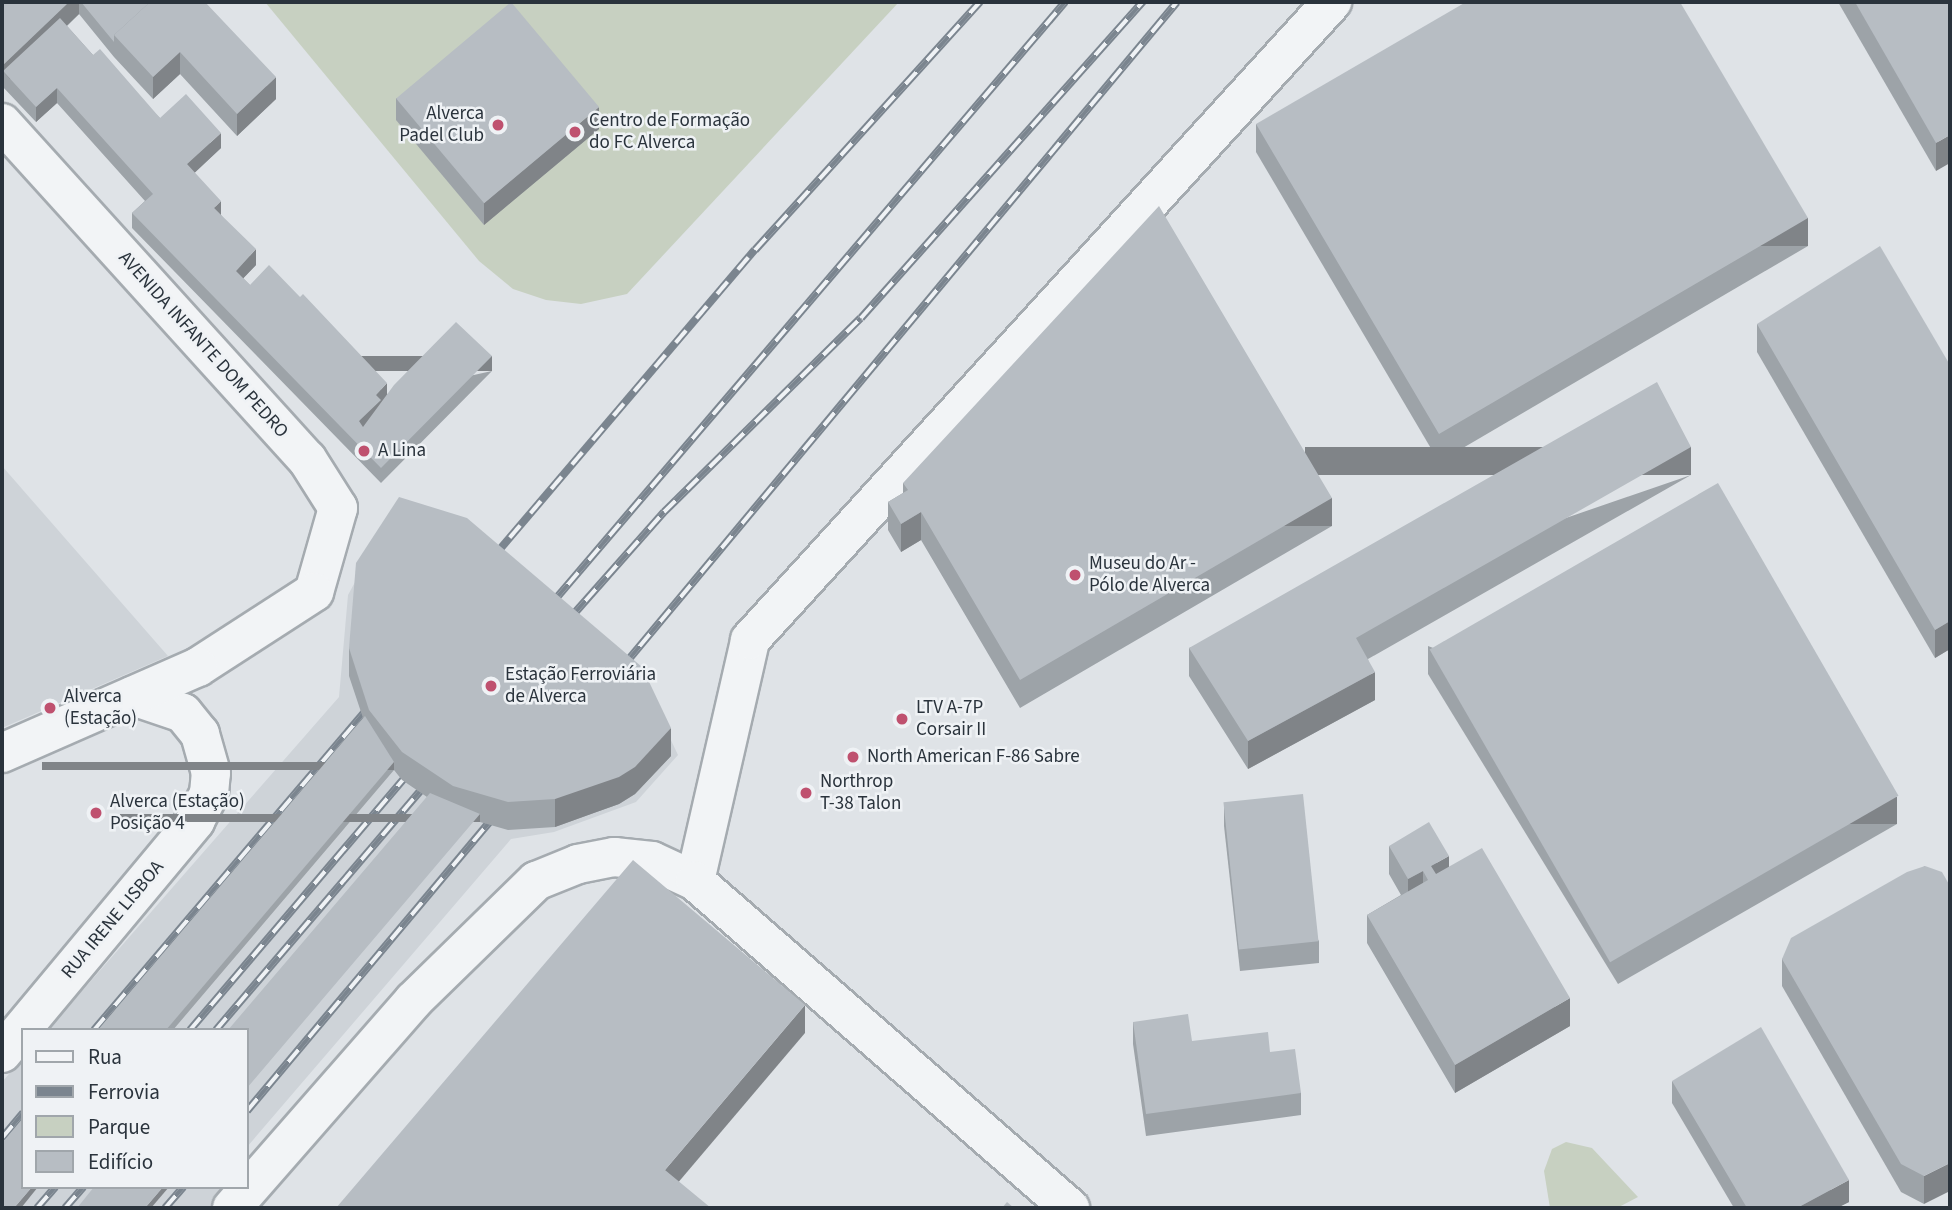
<!DOCTYPE html>
<html>
<head>
<meta charset="utf-8">
<style>
	body { margin:0 }
	#map { position:relative; width:1952px; height:1210px; overflow:hidden; background:#dfe3e7; font-family:"Source Sans 3",sans-serif }
	div>[style] { position:absolute }
	[style*='--x'] { left:calc(var(--x)*1px); top:calc(var(--y)*1px); width:calc(var(--w)*1px); rotate:calc(var(--a)*1deg) }
	.built>* { inset:0; background:#ced3d8 }
	.green>* { inset:0; background:#c7d0c1 }
	.roads { filter:drop-shadow(2px 0 #a5abb0) drop-shadow(-2px 0 #a5abb0) drop-shadow(0 2px #a5abb0) drop-shadow(0 -2px #a5abb0) }
	.minor>* { height:38px; margin:-19px; padding:0 19px; transform-origin:19px; border-radius:19px; background:#f2f4f6 }
	.tertiary>* { height:38px; margin:-19px; padding:0 19px; transform-origin:19px; border-radius:19px; background:#f2f4f6 }
	.rail>* { height:8px; margin-top:-4px; transform-origin:0; background:repeating-linear-gradient(90deg,#eff2f5 0 16px,#7b858f 0 32px); box-sizing:border-box; border-block:2px solid #7b858f }
	.wall>* { inset:0; background:#9da3a8 }
	.shaded-wall>* { inset:0; background:#808488; transform-origin:0 0 }
	.building>* { inset:0; background:#b7bdc3; transform-origin:0 0 }
	.dots>* { width:19px; height:19px; translate:-50% -50%; box-sizing:border-box; border:4px solid #eff2f5; border-radius:50% }
	span { translate:-50% -50%; white-space:nowrap; text-align:center; line-height:1.15; -webkit-text-stroke:5px #eff2f5; paint-order:stroke }
	.poi-label { font-size:19px; color:#2a333c }
	.right { translate:-100% -50%; text-align:right }
	.left { translate:0 -50%; text-align:left }
	.street-label { font-size:19px; color:#2a333c }
	.frame { position:absolute; inset:0; border:4px solid #2a333c; pointer-events:none }
	.legend { position:absolute; left:21px; top:1028px; width:228px; height:161px; box-sizing:border-box; background:#eff2f5; border:2px solid #a0a6ab; margin:0; padding:9px 12px; list-style:none; font-size:21px; color:#2a333c }
	.legend li { display:flex; align-items:center; gap:14px; height:35px }
	.legend b { width:35px; border:2px solid #a0a6ab }
</style>
</head>
<body>
<div id="map">
	<div class="built">
		<div style="clip-path:polygon(2px 466px,168px 656px,2px 728px)"></div>
		<div style="clip-path:polygon(366px 562px,649px 694px,678px 755px,636px 802px,554px 832px,511px 839px,247px 1147px,247px 1030px,48px 1030px,339px 697px,348px 595px)"></div>
		<div style="clip-path:polygon(23px 1058px,23px 1187px,228px 1188px,211px 1208px,2px 1208px,2px 1082px)"></div>
	</div>
	<div class="green">
		<div style="clip-path:polygon(265px 2px,899px 2px,627px 294px,581px 304px,546px 300px,513px 289px,479px 261px)"></div>
		<div style="clip-path:polygon(1566px 1142px,1592px 1148px,1638px 1197px,1617px 1208px,1550px 1208px,1544px 1171px,1552px 1149px)"></div>
	</div>
	<div class="roads">
		<div class="minor">
			<div style="--x:695;--y:881;--w:247;--a:-77.1"></div>
			<div style="--x:750;--y:640;--w:864;--a:-47.63"></div>
			<div style="--x:2;--y:1053;--w:302;--a:-50.2"></div>
			<div style="--x:195;--y:821;--w:30;--a:-63"></div>
			<div style="--x:209;--y:794;--w:21;--a:-85"></div>
			<div style="--x:211;--y:773;--w:41;--a:-105.8"></div>
			<div style="--x:200;--y:734;--w:27;--a:-129"></div>
			<div style="--x:183;--y:713;--w:53;--a:-161.2"></div>
			<div style="--x:232;--y:1208;--w:275;--a:-48.8"></div>
			<div style="--x:413;--y:1001;--w:172;--a:-44.3"></div>
			<div style="--x:536;--y:881;--w:45;--a:-22"></div>
			<div style="--x:578;--y:864;--w:37;--a:-11"></div>
			<div style="--x:614;--y:857;--w:38;--a:6"></div>
			<div style="--x:652;--y:861;--w:47;--a:24.9"></div>
			<div style="--x:695;--y:881;--w:498;--a:41.1"></div>
		</div>
		<div class="tertiary">
			<div style="--x:2;--y:123;--w:454;--a:47.8"></div>
			<div style="--x:307;--y:459;--w:58;--a:57.7"></div>
			<div style="--x:338;--y:508;--w:87;--a:105.9"></div>
			<div style="--x:314;--y:592;--w:138;--a:147.1"></div>
			<div style="--x:198;--y:667;--w:214;--a:156.3"></div>
		</div>
	</div>
	<div class="rail">
		<div style="--x:489;--y:562;--w:410;--a:-49.6"></div>
		<div style="--x:755;--y:250;--w:335;--a:-47.8"></div>
		<div style="--x:547;--y:609;--w:798;--a:-49.52"></div>
		<div style="--x:564;--y:625;--w:151;--a:-48.5"></div>
		<div style="--x:664;--y:512;--w:276;--a:-44.6"></div>
		<div style="--x:861;--y:318;--w:424;--a:-48.3"></div>
		<div style="--x:619;--y:671;--w:871;--a:-50.17"></div>
		<div style="--x:94;--y:1030;--w:433;--a:-49.6"></div>
		<div style="--x:190;--y:1030;--w:345;--a:-49.6"></div>
		<div style="--x:216;--y:1030;--w:331;--a:-49.5"></div>
		<div style="--x:247;--y:1111;--w:394;--a:-50"></div>
		<div style="--x:2;--y:1138;--w:33;--a:-50"></div>
		<div style="--x:37;--y:1208;--w:28;--a:-49"></div>
		<div style="--x:65;--y:1208;--w:28;--a:-49"></div>
		<div style="--x:165;--y:1208;--w:28;--a:-49"></div>
	</div>
	<div class="wall">
		<div style="clip-path:polygon(2px 2px,205px 2px,276px 99px,237px 136px,180px 74px,153px 99px,114px 57px,79px 14px,67px 26px,93px 55px,160px 118px,221px 148px,194px 173px,221px 215px,256px 265px,243px 278px,250px 285px,387px 394px,492px 371px,381px 483px,132px 228px,132px 213px,145px 201px,57px 103px,36px 122px,2px 86px)"></div>
		<div style="clip-path:polygon(1838px 2px,1950px 2px,1936px 171px)"></div>
		<div style="clip-path:polygon(396px 98px,599px 129px,484px 225px,396px 120px)"></div>
		<div style="clip-path:polygon(1256px 124px,1808px 246px,1439px 462px,1256px 152px)"></div>
		<div style="clip-path:polygon(1757px 324px,1950px 365px,1950px 649px,1935px 658px,1757px 352px)"></div>
		<div style="clip-path:polygon(1691px 475px,1368px 659px,1375px 700px,1248px 769px,1189px 676px,1189px 648px)"></div>
		<div style="clip-path:polygon(903px 483px,1332px 526px,1020px 708px,921px 540px,901px 552px,888px 530px,888px 502px,903px 493px)"></div>
		<div style="clip-path:polygon(1428px 646px,1897px 824px,1618px 984px,1428px 674px)"></div>
		<div style="clip-path:polygon(349px 648px,671px 756px,635px 794px,619px 804px,555px 827px,508px 830px,480px 822px,427px 797px,402px 780px,394px 770px,173px 1030px,98px 1030px,363px 718px,349px 676px)"></div>
		<div style="clip-path:polygon(1224px 804px,1319px 941px,1319px 963px,1240px 971px,1224px 826px)"></div>
		<div style="clip-path:polygon(1389px 846px,1449px 867px,1570px 1026px,1455px 1093px,1367px 943px,1367px 915px,1401px 895px,1389px 874px)"></div>
		<div style="clip-path:polygon(1925px 866px,1924px 1204px,1901px 1192px,1782px 986px,1782px 959px)"></div>
		<div style="clip-path:polygon(1133px 1022px,1192px 1041px,1270px 1052px,1301px 1093px,1301px 1115px,1146px 1136px,1133px 1044px)"></div>
		<div style="clip-path:polygon(1672px 1081px,1849px 1202px,1837px 1208px,1734px 1208px,1672px 1103px)"></div>
	</div>
	<div class="shaded-wall">
		<div style="clip-path:polygon(69px 2px,79px 2px,79px 14px,10px 79px,3px 71px,3px 87px,3px 65px)"></div>
		<div style="clip-path:polygon(180px 52px,180px 74px,153px 99px,153px 77px)"></div>
		<div style="clip-path:polygon(276px 77px,276px 99px,237px 136px,237px 114px)"></div>
		<div style="clip-path:polygon(57px 88px,57px 103px,36px 122px,36px 107px)"></div>
		<div style="clip-path:polygon(599px 107px,599px 129px,484px 225px,484px 203px)"></div>
		<div style="clip-path:polygon(221px 133px,221px 148px,187px 180px,187px 164px)"></div>
		<div style="clip-path:polygon(1950px 135px,1950px 163px,1936px 171px,1936px 143px)"></div>
		<div style="clip-path:polygon(221px 201px,221px 216px,214px 208px)"></div>
		<div style="left:1808px;top:218px;width:28px;height:428px;rotate:90deg"></div>
		<div style="clip-path:polygon(256px 249px,256px 265px,236px 286px,236px 271px)"></div>
		<div style="left:492px;top:356px;width:15px;height:158px;rotate:90deg"></div>
		<div style="clip-path:polygon(387px 383px,387px 399px,359px 437px,359px 421px,376px 395px)"></div>
		<div style="left:1691px;top:447px;width:28px;height:386px;rotate:90deg"></div>
		<div style="left:1332px;top:498px;width:28px;height:361px;rotate:90deg"></div>
		<div style="clip-path:polygon(921px 512px,921px 540px,901px 552px,901px 524px)"></div>
		<div style="clip-path:polygon(1950px 621px,1950px 649px,1935px 658px,1935px 630px)"></div>
		<div style="clip-path:polygon(1375px 672px,1375px 700px,1248px 769px,1248px 741px)"></div>
		<div style="clip-path:polygon(671px 728px,671px 756px,635px 794px,619px 804px,555px 827px,555px 799px)"></div>
		<div style="left:394px;top:762px;width:8px;height:352px;rotate:90deg"></div>
		<div style="left:1897px;top:797px;width:27px;height:321px;rotate:90deg"></div>
		<div style="left:480px;top:814px;width:8px;height:360px;rotate:90deg"></div>
		<div style="clip-path:polygon(1449px 856px,1449px 883px,1431px 894px,1431px 866px)"></div>
		<div style="clip-path:polygon(1423px 871px,1423px 899px,1408px 907px,1408px 879px)"></div>
		<div style="clip-path:polygon(1570px 998px,1570px 1026px,1455px 1093px,1455px 1065px)"></div>
		<div style="clip-path:polygon(805px 1005px,805px 1033px,665px 1198px,665px 1170px)"></div>
		<div style="clip-path:polygon(1950px 1163px,1950px 1191px,1924px 1204px,1924px 1176px)"></div>
		<div style="clip-path:polygon(1849px 1180px,1849px 1202px,1837px 1208px,1797px 1208px)"></div>
		<div style="clip-path:polygon(32px 1187px,38px 1187px,21px 1208px,14px 1208px)"></div>
		<div style="clip-path:polygon(163px 1187px,169px 1187px,151px 1208px,145px 1208px)"></div>
	</div>
	<div class="building">
		<div style="clip-path:polygon(2px 2px,69px 2px,3px 65px)"></div>
		<div style="clip-path:polygon(81px 2px,150px 2px,114px 35px,114px 42px)"></div>
		<div style="clip-path:polygon(150px 2px,205px 2px,276px 77px,237px 114px,180px 52px,153px 77px,114px 35px)"></div>
		<div style="left:511px;top:2px;width:137px;height:150px;rotate:50deg"></div>
		<div style="clip-path:polygon(1466px 2px,1680px 2px,1808px 218px,1439px 434px,1256px 124px)"></div>
		<div style="clip-path:polygon(1855px 2px,1950px 2px,1950px 135px,1936px 143px)"></div>
		<div style="clip-path:polygon(60px 18px,93px 55px,100px 49px,160px 118px,186px 94px,221px 133px,187px 164px,221px 201px,214px 208px,256px 249px,236px 271px,250px 285px,269px 265px,300px 297px,303px 294px,387px 383px,376px 395px,381px 400px,359px 421px,363px 427px,394px 385px,456px 322px,492px 356px,381px 468px,132px 213px,153px 194px,57px 88px,36px 107px,3px 71px)"></div>
		<div style="clip-path:polygon(1159px 206px,1332px 498px,1020px 680px,921px 512px,901px 524px,888px 502px,908px 490px,903px 483px)"></div>
		<div style="clip-path:polygon(1880px 246px,1950px 365px,1950px 621px,1935px 630px,1757px 324px)"></div>
		<div style="clip-path:polygon(1657px 382px,1691px 447px,1356px 638px,1375px 672px,1248px 741px,1189px 648px)"></div>
		<div style="left:1718px;top:483px;width:361px;height:333px;rotate:60deg"></div>
		<div style="clip-path:polygon(399px 497px,467px 518px,642px 667px,671px 728px,635px 767px,619px 777px,555px 799px,508px 802px,453px 786px,402px 752px,369px 710px,349px 648px,356px 563px)"></div>
		<div style="clip-path:polygon(365px 716px,394px 762px,166px 1030px,98px 1030px)"></div>
		<div style="clip-path:polygon(430px 793px,480px 814px,247px 1088px,247px 1030px,228px 1030px)"></div>
		<div style="left:1303px;top:794px;width:148px;height:80px;rotate:84deg"></div>
		<div style="clip-path:polygon(1429px 822px,1449px 856px,1431px 866px,1436px 874px,1482px 848px,1570px 998px,1455px 1065px,1367px 915px,1428px 880px,1423px 871px,1408px 879px,1389px 846px)"></div>
		<div style="clip-path:polygon(633px 860px,805px 1005px,665px 1170px,711px 1208px,336px 1208px)"></div>
		<div style="clip-path:polygon(1925px 866px,1942px 872px,1950px 886px,1950px 1163px,1924px 1176px,1901px 1164px,1782px 959px,1791px 938px,1907px 872px)"></div>
		<div style="clip-path:polygon(1188px 1014px,1192px 1041px,1268px 1032px,1270px 1052px,1295px 1049px,1301px 1093px,1146px 1114px,1133px 1022px)"></div>
		<div style="clip-path:polygon(1761px 1027px,1849px 1180px,1797px 1208px,1747px 1208px,1672px 1081px)"></div>
		<div style="clip-path:polygon(23px 1118px,23px 1187px,32px 1187px,14px 1208px,2px 1208px,2px 1143px)"></div>
		<div style="clip-path:polygon(94px 1187px,163px 1187px,145px 1208px,77px 1208px)"></div>
		<div style="clip-path:polygon(1007px 1202px,1014px 1208px,1002px 1208px)"></div>
	</div>
	<div class="dots">
		<div style="left:498px;top:125px;background:#bf516f"></div>
		<div style="left:575px;top:132px;background:#bf516f"></div>
		<div style="left:364px;top:451px;background:#bf516f"></div>
		<div style="left:1075px;top:575px;background:#bf516f"></div>
		<div style="left:491px;top:686px;background:#bf516f"></div>
		<div style="left:50px;top:708px;background:#bf516f"></div>
		<div style="left:902px;top:719px;background:#bf516f"></div>
		<div style="left:853px;top:757px;background:#bf516f"></div>
		<div style="left:806px;top:793px;background:#bf516f"></div>
		<div style="left:96px;top:813px;background:#bf516f"></div>
	</div>
	<div class="poi-label">
		<span class="right" style="left:484px;top:125px">Alverca<br>Padel Club</span>
		<span class="left" style="left:589px;top:132px">Centro de Formação<br>do FC Alverca</span>
		<span class="left" style="left:378px;top:451px">A Lina</span>
		<span class="left" style="left:1089px;top:575px">Museu do Ar -<br>Pólo de Alverca</span>
		<span class="left" style="left:505px;top:686px">Estação Ferroviária<br>de Alverca</span>
		<span class="left" style="left:64px;top:708px">Alverca<br>(Estação)</span>
		<span class="left" style="left:916px;top:719px">LTV A-7P<br>Corsair II</span>
		<span class="left" style="left:867px;top:757px">North American F-86 Sabre</span>
		<span class="left" style="left:820px;top:793px">Northrop<br>T-38 Talon</span>
		<span class="left" style="left:110px;top:813px">Alverca (Estação)<br>Posição 4</span>
	</div>
	<div class="street-label">
		<span style="left:203px;top:345px;rotate:48deg">AVENIDA INFANTE DOM PEDRO</span>
		<span style="left:113px;top:920px;rotate:-50deg">RUA IRENE LISBOA</span>
	</div>
	<div class="frame"></div>
	<ul class="legend">
	<li><b style="height:9px;background:#f2f4f6"></b>Rua</li>
	<li><b style="height:9px;background:#7b858f"></b>Ferrovia</li>
	<li><b style="height:19px;background:#c7d0c1"></b>Parque</li>
	<li><b style="height:19px;background:#b7bdc3"></b>Edifício</li>
	</ul>
</div>
</body>
</html>
